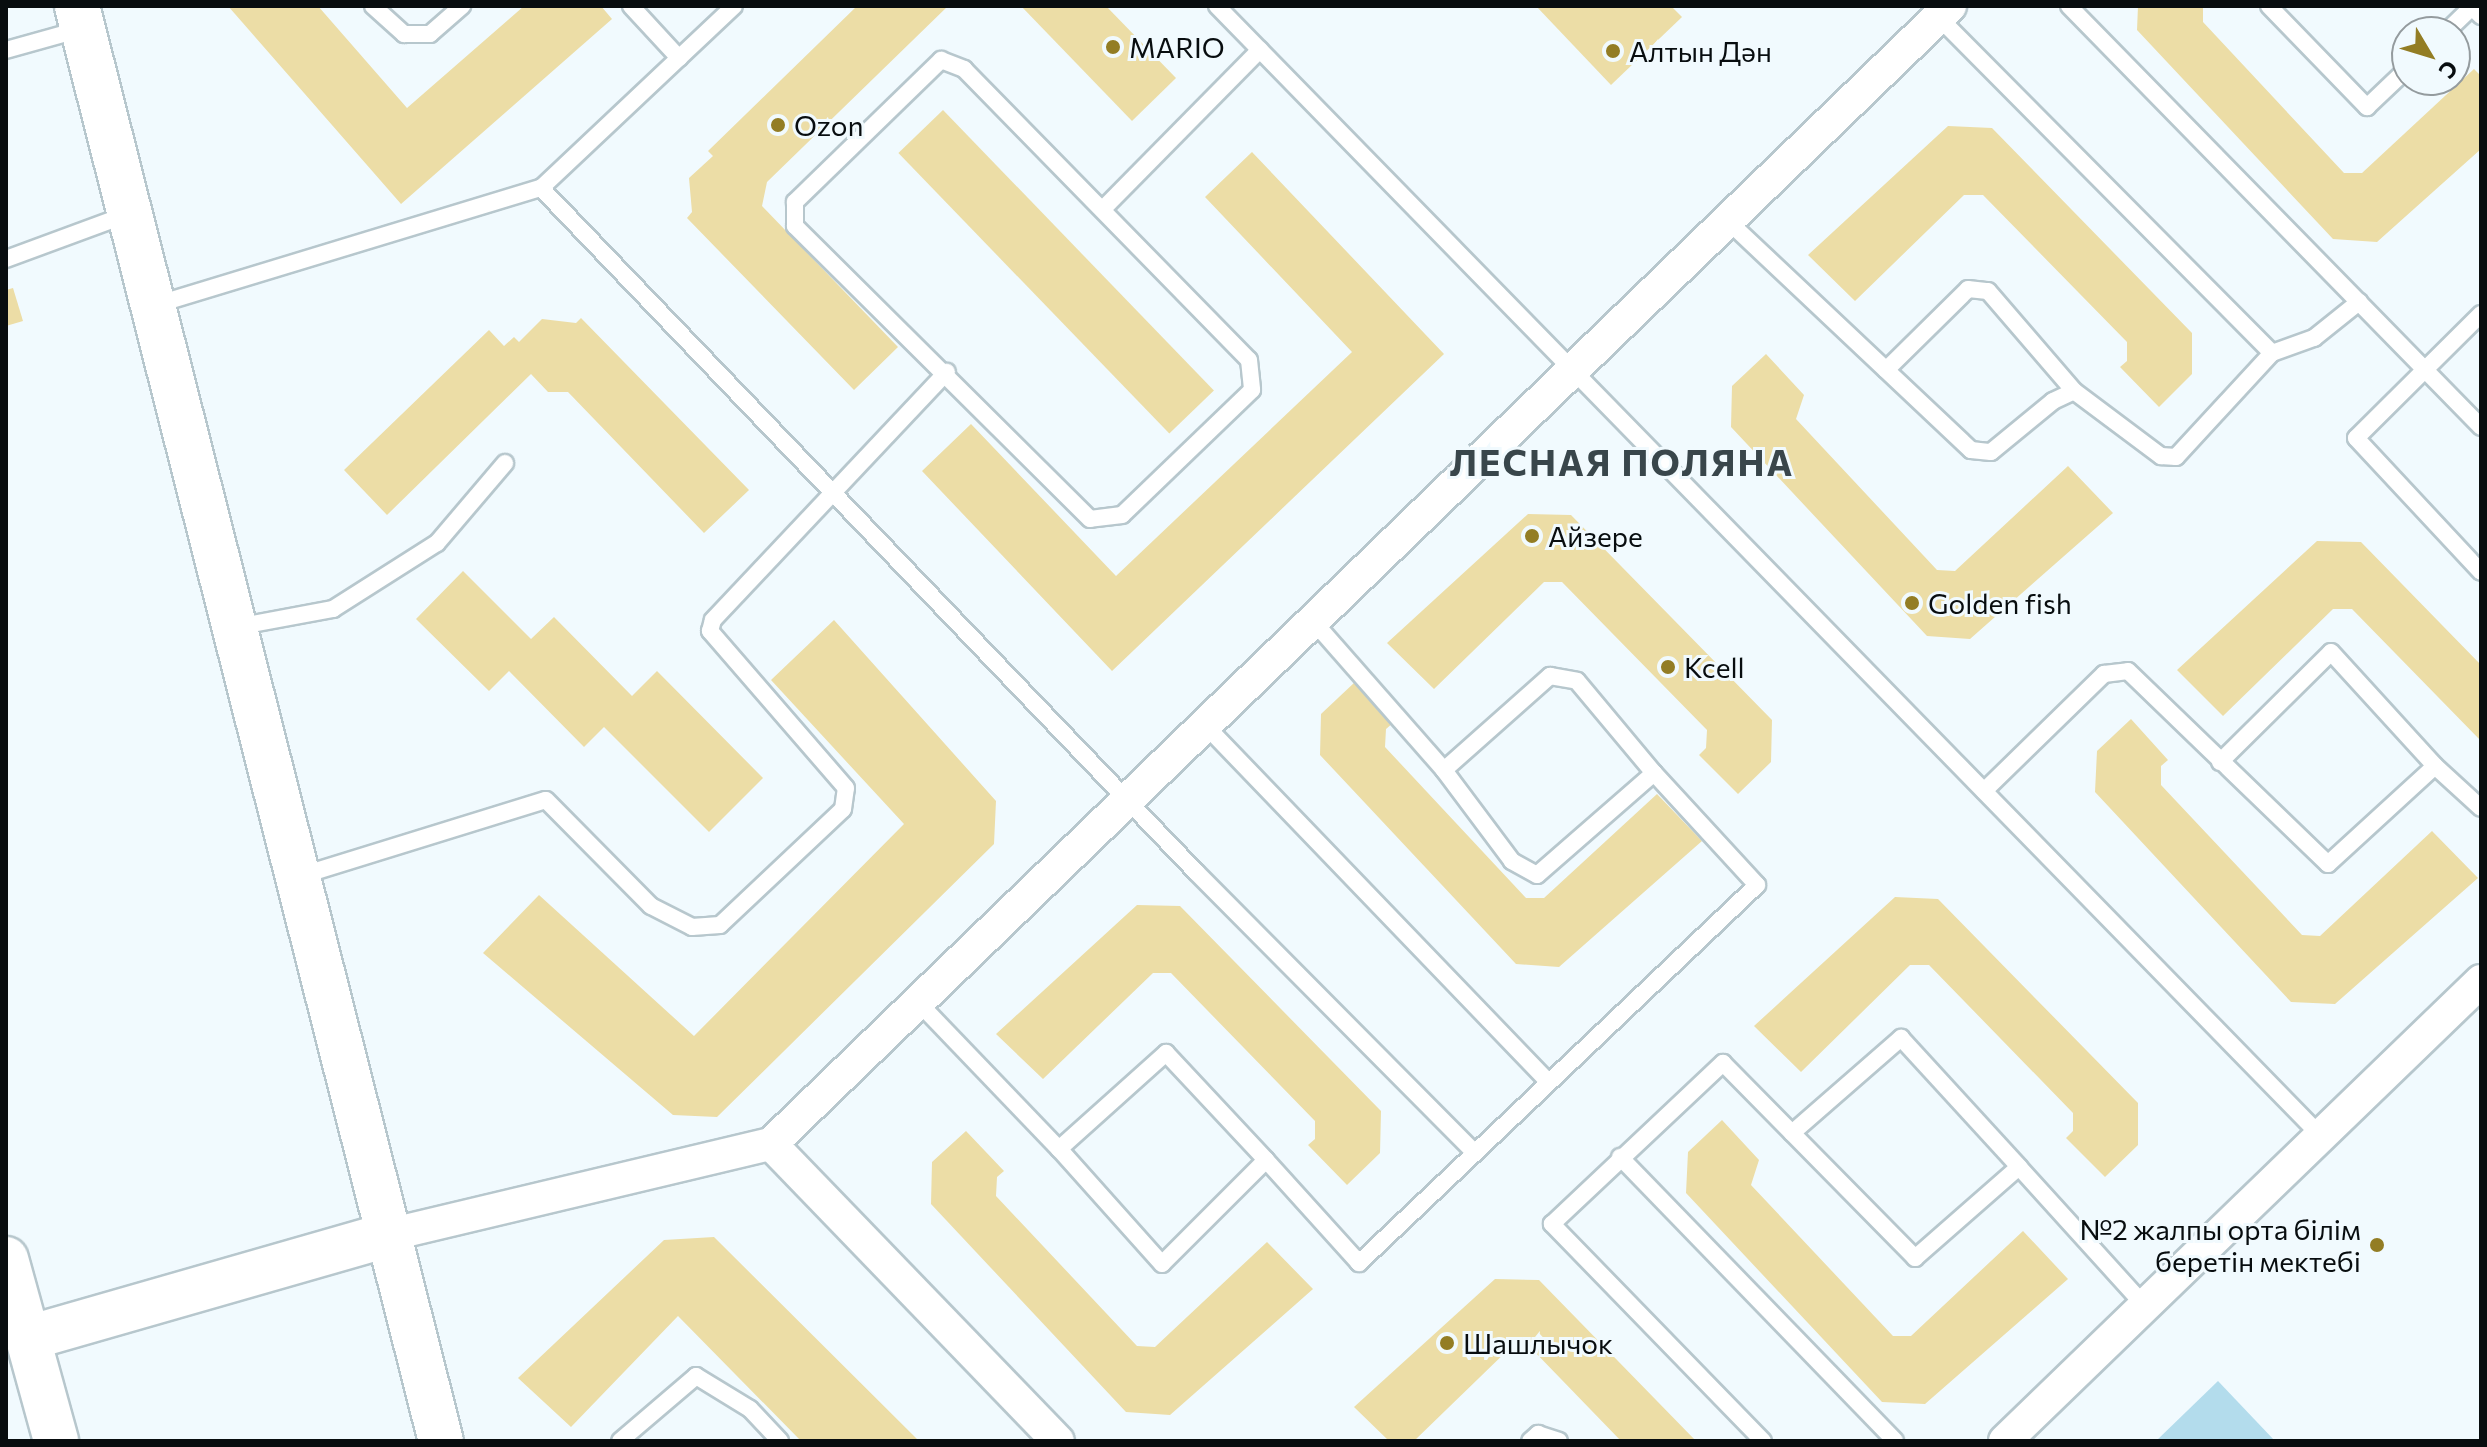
<!DOCTYPE html>
<html>
<head>
<meta charset="utf-8">
<style>
	body { margin:0 }
	#map { position:relative; width:2487px; height:1447px; overflow:hidden; background:#f1fafe; font-family:Commissioner,sans-serif }
	div>[style] { position:absolute }
	[style*='--x'] { left:calc(var(--x)*1px); top:calc(var(--y)*1px); width:calc(var(--w)*1px); rotate:calc(var(--a)*1deg) }
	.green>* { inset:0; background:#b3dcec }
	.building>* { inset:0; background:#ecdda6; transform-origin:0 0 }
	.roads { filter:drop-shadow(2px 0 #b7c7cd) drop-shadow(-2px 0 #b7c7cd) drop-shadow(0 2px #b7c7cd) drop-shadow(0 -2px #b7c7cd) }
	.lane>* { height:16px; margin:-8px; padding:0 8px; transform-origin:8px; border-radius:8px; background:#fff }
	.street>* { height:32px; margin:-16px; padding:0 16px; transform-origin:16px; border-radius:16px; background:#fff }
	.secondary>* { height:44px; margin:-22px; padding:0 22px; transform-origin:22px; border-radius:22px; background:#fff }
	.dots>* { width:22px; height:22px; translate:-50% -50%; box-sizing:border-box; border:4px solid #f1fafe; border-radius:50% }
	span { translate:-50% -50%; white-space:nowrap; text-align:center; line-height:1.15; -webkit-text-stroke:6px #f1fafe; paint-order:stroke }
	.poi-label { font-size:28px; color:#080d0f }
	.left { translate:0 -50%; text-align:left }
	.right { translate:-100% -50%; text-align:right }
	.district-label { font-size:36px; color:#39464b; font-weight:700; letter-spacing:2px }
	.frame { position:absolute; inset:0; border:8px solid #080d0f; pointer-events:none }
	.north { position:absolute; left:2391px; top:16px; width:80px; height:80px; box-sizing:border-box; background:#f1fafe; border:2px solid #949b9e; border-radius:50%; rotate:128deg; font-size:22px; font-weight:700; line-height:32px; text-align:center; color:#080d0f }
	.north::after { content:''; display:block; margin:auto; width:28px; height:36px; background:#937d24; clip-path:polygon(50% 0,100% 100%,50% 72%,0 100%) }
</style>
</head>
<body>
<div id="map">
	<div class="green">
		<div style="clip-path:polygon(2218px 1381px,2275px 1441px,2156px 1441px)"></div>
	</div>
	<div class="building">
		<div style="clip-path:polygon(228px 6px,318px 6px,407px 108px,524px 6px,601px 6px,612px 19px,401px 204px)"></div>
		<div style="clip-path:polygon(857px 6px,948px 6px,767px 182px,762px 206px,898px 347px,854px 390px,687px 218px,692px 212px,689px 178px,713px 156px,708px 151px)"></div>
		<div style="clip-path:polygon(1021px 6px,1106px 6px,1176px 78px,1132px 121px)"></div>
		<div style="clip-path:polygon(1536px 6px,1671px 6px,1682px 17px,1611px 85px)"></div>
		<div style="clip-path:polygon(2138px 6px,2203px 6px,2203px 22px,2344px 173px,2362px 173px,2474px 69px,2481px 76px,2481px 149px,2377px 242px,2333px 239px,2137px 30px)"></div>
		<div style="left:943px;top:110px;width:390px;height:62px;rotate:46deg"></div>
		<div style="clip-path:polygon(1948px 126px,1992px 128px,2192px 333px,2192px 374px,2159px 407px,2120px 367px,2127px 361px,2127px 342px,1983px 195px,1964px 195px,1855px 301px,1808px 255px)"></div>
		<div style="clip-path:polygon(1252px 152px,1444px 354px,1112px 671px,922px 471px,971px 424px,1116px 576px,1352px 352px,1205px 197px)"></div>
		<div style="clip-path:polygon(13px 288px,23px 321px,6px 326px,6px 290px)"></div>
		<div style="clip-path:polygon(581px 318px,749px 490px,704px 533px,568px 392px,548px 392px,531px 374px,387px 515px,344px 470px,489px 330px,504px 346px,514px 337px,519px 342px,542px 319px,576px 323px)"></div>
		<div style="clip-path:polygon(1766px 354px,1804px 395px,1796px 419px,1937px 570px,1955px 571px,2068px 466px,2113px 513px,1970px 639px,1927px 636px,1731px 427px,1732px 386px)"></div>
		<div style="clip-path:polygon(1528px 514px,1571px 515px,1772px 720px,1771px 762px,1738px 794px,1699px 755px,1706px 748px,1707px 730px,1562px 582px,1544px 582px,1434px 689px,1387px 643px)"></div>
		<div style="clip-path:polygon(2317px 541px,2361px 542px,2481px 665px,2481px 741px,2352px 609px,2333px 609px,2223px 716px,2177px 670px)"></div>
		<div style="clip-path:polygon(463px 571px,531px 639px,554px 617px,632px 696px,657px 671px,763px 778px,709px 832px,604px 727px,584px 747px,509px 671px,489px 691px,416px 619px)"></div>
		<div style="clip-path:polygon(834px 620px,996px 801px,994px 844px,717px 1117px,673px 1115px,483px 953px,539px 895px,694px 1036px,904px 824px,771px 680px)"></div>
		<div style="clip-path:polygon(1355px 682px,1393px 723px,1386px 729px,1385px 747px,1526px 898px,1544px 898px,1657px 794px,1702px 841px,1559px 967px,1516px 964px,1320px 755px,1321px 714px)"></div>
		<div style="clip-path:polygon(2131px 719px,2168px 760px,2161px 766px,2161px 785px,2302px 935px,2320px 936px,2432px 831px,2478px 878px,2335px 1004px,2291px 1002px,2095px 792px,2097px 751px)"></div>
		<div style="clip-path:polygon(1895px 897px,1938px 899px,2138px 1103px,2138px 1145px,2105px 1177px,2066px 1138px,2073px 1131px,2073px 1113px,1929px 965px,1910px 965px,1801px 1072px,1754px 1026px)"></div>
		<div style="clip-path:polygon(1137px 905px,1180px 906px,1381px 1111px,1380px 1153px,1347px 1185px,1308px 1145px,1315px 1139px,1315px 1121px,1171px 973px,1153px 973px,1043px 1079px,996px 1034px)"></div>
		<div style="clip-path:polygon(1722px 1120px,1759px 1160px,1751px 1185px,1893px 1336px,1911px 1336px,2023px 1231px,2068px 1279px,1925px 1404px,1882px 1402px,1686px 1193px,1688px 1152px)"></div>
		<div style="clip-path:polygon(966px 1131px,1004px 1171px,997px 1177px,996px 1196px,1137px 1346px,1155px 1347px,1267px 1242px,1313px 1289px,1170px 1415px,1126px 1412px,931px 1204px,932px 1162px)"></div>
		<div style="clip-path:polygon(714px 1237px,919px 1441px,801px 1441px,678px 1316px,571px 1427px,518px 1378px,664px 1240px)"></div>
		<div style="clip-path:polygon(1495px 1279px,1539px 1280px,1696px 1441px,1621px 1441px,1530px 1347px,1511px 1347px,1414px 1441px,1389px 1441px,1354px 1407px)"></div>
	</div>
	<div class="roads">
		<div class="lane">
			<div style="--x:373;--y:6;--w:42;--a:42.1"></div>
			<div style="--x:404;--y:34;--w:26;--a:0"></div>
			<div style="--x:430;--y:34;--w:43;--a:-41.2"></div>
			<div style="--x:631;--y:6;--w:71;--a:47.3"></div>
			<div style="--x:1217;--y:6;--w:1580;--a:45.67"></div>
			<div style="--x:2069;--y:6;--w:589;--a:45.62"></div>
			<div style="--x:2269;--y:6;--w:141;--a:45.9"></div>
			<div style="--x:2367;--y:107;--w:55;--a:-43.5"></div>
			<div style="--x:2446;--y:32;--w:36;--a:-44"></div>
			<div style="--x:2472;--y:7;--w:13;--a:45"></div>
			<div style="--x:6;--y:50;--w:78;--a:-15.6"></div>
			<div style="--x:941;--y:60;--w:25;--a:21"></div>
			<div style="--x:964;--y:69;--w:407;--a:45.6"></div>
			<div style="--x:1249;--y:360;--w:30;--a:84"></div>
			<div style="--x:1252;--y:390;--w:180;--a:136.1"></div>
			<div style="--x:1122;--y:515;--w:32;--a:173"></div>
			<div style="--x:1090;--y:519;--w:416;--a:-135.2"></div>
			<div style="--x:795;--y:226;--w:24;--a:-90"></div>
			<div style="--x:795;--y:202;--w:204;--a:-44.2"></div>
			<div style="--x:541;--y:188;--w:265;--a:-43.3"></div>
			<div style="--x:1104;--y:208;--w:222;--a:-45.4"></div>
			<div style="--x:1728;--y:221;--w:334;--a:43.3"></div>
			<div style="--x:1971;--y:450;--w:20;--a:6"></div>
			<div style="--x:1991;--y:452;--w:80;--a:-39.4"></div>
			<div style="--x:2053;--y:401;--w:23;--a:-25"></div>
			<div style="--x:2074;--y:391;--w:109;--a:36.8"></div>
			<div style="--x:2161;--y:456;--w:15;--a:4"></div>
			<div style="--x:2176;--y:457;--w:142;--a:-47.3"></div>
			<div style="--x:2272;--y:353;--w:474;--a:-134.8"></div>
			<div style="--x:6;--y:259;--w:130;--a:-20.2"></div>
			<div style="--x:155;--y:305;--w:403;--a:-16.9"></div>
			<div style="--x:541;--y:188;--w:947;--a:46.24"></div>
			<div style="--x:1196;--y:872;--w:393;--a:45.2"></div>
			<div style="--x:2481;--y:314;--w:176;--a:135.2"></div>
			<div style="--x:2356;--y:438;--w:183;--a:47"></div>
			<div style="--x:2272;--y:353;--w:45;--a:-19.7"></div>
			<div style="--x:2314;--y:338;--w:58;--a:-38.7"></div>
			<div style="--x:1886;--y:370;--w:115;--a:-44.6"></div>
			<div style="--x:1968;--y:289;--w:20;--a:6"></div>
			<div style="--x:1988;--y:291;--w:132;--a:49.3"></div>
			<div style="--x:236;--y:627;--w:99;--a:-10.5"></div>
			<div style="--x:333;--y:609;--w:123;--a:-32.4"></div>
			<div style="--x:437;--y:543;--w:105;--a:-49.6"></div>
			<div style="--x:1205;--y:725;--w:494;--a:46.1"></div>
			<div style="--x:2220;--y:762;--w:156;--a:-44.7"></div>
			<div style="--x:2331;--y:652;--w:154;--a:47.6"></div>
			<div style="--x:1444;--y:770;--w:142;--a:-41.6"></div>
			<div style="--x:1550;--y:676;--w:27;--a:10"></div>
			<div style="--x:1577;--y:681;--w:120;--a:50.1"></div>
			<div style="--x:1984;--y:791;--w:168;--a:-44.3"></div>
			<div style="--x:2104;--y:674;--w:24;--a:-7"></div>
			<div style="--x:2128;--y:671;--w:278;--a:44"></div>
			<div style="--x:2328;--y:864;--w:145;--a:-42.5"></div>
			<div style="--x:2435;--y:766;--w:62;--a:42.4"></div>
			<div style="--x:300;--y:876;--w:257;--a:-17.2"></div>
			<div style="--x:546;--y:800;--w:149;--a:45.3"></div>
			<div style="--x:651;--y:906;--w:46;--a:27.1"></div>
			<div style="--x:692;--y:927;--w:28;--a:-4"></div>
			<div style="--x:720;--y:925;--w:169;--a:-43.3"></div>
			<div style="--x:843;--y:809;--w:21;--a:-82"></div>
			<div style="--x:846;--y:788;--w:208;--a:-130.9"></div>
			<div style="--x:710;--y:631;--w:11;--a:-75"></div>
			<div style="--x:713;--y:620;--w:341;--a:-46.7"></div>
			<div style="--x:918;--y:1002;--w:204;--a:46.2"></div>
			<div style="--x:1792;--y:1133;--w:145;--a:-41.1"></div>
			<div style="--x:1901;--y:1038;--w:175;--a:47.5"></div>
			<div style="--x:1620;--y:1157;--w:395;--a:45.9"></div>
			<div style="--x:1266;--y:1160;--w:147;--a:135"></div>
			<div style="--x:1162;--y:1264;--w:154;--a:-131.8"></div>
			<div style="--x:1059;--y:1149;--w:144;--a:-41.9"></div>
			<div style="--x:1166;--y:1053;--w:146;--a:46.9"></div>
			<div style="--x:1266;--y:1160;--w:139;--a:47.9"></div>
			<div style="--x:1359;--y:1263;--w:549;--a:-43.52"></div>
			<div style="--x:1757;--y:885;--w:152;--a:-132.6"></div>
			<div style="--x:1654;--y:773;--w:155;--a:138.9"></div>
			<div style="--x:1537;--y:875;--w:29;--a:-151"></div>
			<div style="--x:1512;--y:861;--w:114;--a:-126.8"></div>
			<div style="--x:1444;--y:770;--w:198;--a:-131.3"></div>
			<div style="--x:620;--y:1441;--w:100;--a:-40.5"></div>
			<div style="--x:696;--y:1376;--w:63;--a:31.4"></div>
			<div style="--x:750;--y:1409;--w:44;--a:46.8"></div>
			<div style="--x:1530;--y:1441;--w:11;--a:-41"></div>
			<div style="--x:1538;--y:1434;--w:22;--a:18"></div>
			<div style="--x:1763;--y:1441;--w:303;--a:-134.2"></div>
			<div style="--x:1552;--y:1224;--w:235;--a:-43.3"></div>
			<div style="--x:1723;--y:1063;--w:274;--a:45.4"></div>
			<div style="--x:1915;--y:1258;--w:138;--a:-41.2"></div>
			<div style="--x:2019;--y:1167;--w:188;--a:47.8"></div>
		</div>
		<div class="street">
			<div style="--x:771;--y:1144;--w:413;--a:46"></div>
			<div style="--x:388;--y:1235;--w:394;--a:-13.4"></div>
			<div style="--x:771;--y:1144;--w:1639;--a:-43.99"></div>
			<div style="--x:2005;--y:1441;--w:662;--a:-44.02"></div>
		</div>
		<div class="secondary">
			<div style="--x:77;--y:6;--w:1480;--a:75.77"></div>
			<div style="--x:6;--y:1259;--w:189;--a:74.6"></div>
			<div style="--x:28;--y:1338;--w:374;--a:-16"></div>
		</div>
	</div>
	<div class="dots">
		<div style="left:1113px;top:47px;background:#937d24"></div>
		<div style="left:1613px;top:51px;background:#937d24"></div>
		<div style="left:778px;top:125px;background:#937d24"></div>
		<div style="left:1532px;top:536px;background:#937d24"></div>
		<div style="left:1912px;top:603px;background:#937d24"></div>
		<div style="left:1668px;top:667px;background:#937d24"></div>
		<div style="left:2377px;top:1245px;background:#937d24"></div>
		<div style="left:1447px;top:1343px;background:#937d24"></div>
	</div>
	<div class="poi-label">
		<span class="left" style="left:1129px;top:47px">MARIO</span>
		<span class="left" style="left:1629px;top:51px">Алтын Дән</span>
		<span class="left" style="left:794px;top:125px">Ozon</span>
		<span class="left" style="left:1548px;top:536px">Айзере</span>
		<span class="left" style="left:1928px;top:603px">Golden fish</span>
		<span class="left" style="left:1684px;top:667px">Kcell</span>
		<span class="right" style="left:2361px;top:1245px">№2 жалпы орта білім<br>беретін мектебі</span>
		<span class="left" style="left:1463px;top:1343px">Шашлычок</span>
	</div>
	<div class="district-label">
		<span style="left:1622px;top:462px">ЛЕСНАЯ ПОЛЯНА</span>
	</div>
	<div class="frame"></div>
	<div class="north">С</div>
</div>
</body>
</html>
